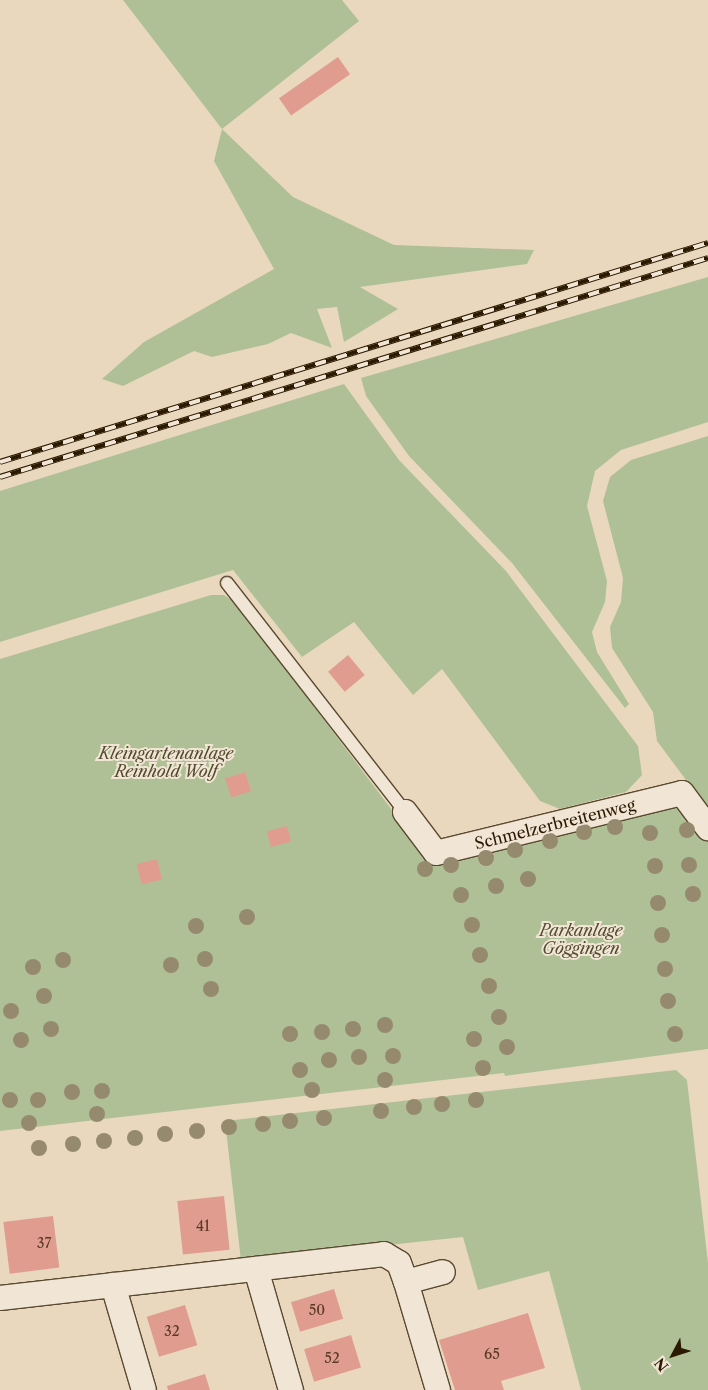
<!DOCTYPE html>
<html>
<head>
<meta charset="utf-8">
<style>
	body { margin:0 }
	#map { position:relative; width:708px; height:1390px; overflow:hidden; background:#e9d8be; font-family:"Libre Caslon Text",serif }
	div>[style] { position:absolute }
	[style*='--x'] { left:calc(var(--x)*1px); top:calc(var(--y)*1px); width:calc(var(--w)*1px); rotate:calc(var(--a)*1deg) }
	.green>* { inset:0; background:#b0c096 }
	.building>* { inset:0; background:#df9c8f; transform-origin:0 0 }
	.roads { filter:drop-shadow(1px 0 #5a4930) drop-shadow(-1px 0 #5a4930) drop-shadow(0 1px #5a4930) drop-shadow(0 -1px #5a4930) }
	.lane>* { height:12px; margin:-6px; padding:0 6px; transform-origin:6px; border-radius:6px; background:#f1e6d5 }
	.street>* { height:24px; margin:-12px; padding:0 12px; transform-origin:12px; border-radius:12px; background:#f1e6d5 }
	.rail>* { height:5.5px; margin-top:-2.75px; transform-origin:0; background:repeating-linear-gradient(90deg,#f1e6d5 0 11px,#2b1900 0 22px); box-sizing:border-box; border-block:1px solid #2b1900 }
	.trees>* { width:16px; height:16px; margin:-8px; border-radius:50%; background:#968a6e }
	span { translate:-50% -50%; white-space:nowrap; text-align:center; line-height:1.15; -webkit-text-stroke:4px #f1e6d5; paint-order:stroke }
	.number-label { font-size:14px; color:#583a24 }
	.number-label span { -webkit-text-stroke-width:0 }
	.park-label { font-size:16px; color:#534b2d; font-style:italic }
	.street-label { font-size:16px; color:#2b1900 }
	.north { position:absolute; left:648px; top:1330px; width:50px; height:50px; -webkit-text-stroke:4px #f1e6d5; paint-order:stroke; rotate:230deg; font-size:14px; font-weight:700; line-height:20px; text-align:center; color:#2b1900 }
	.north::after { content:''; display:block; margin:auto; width:18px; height:22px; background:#2b1900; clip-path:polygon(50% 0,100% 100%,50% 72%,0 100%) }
</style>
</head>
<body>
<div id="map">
	<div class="green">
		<div style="clip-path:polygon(123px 0,342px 0,359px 21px,222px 129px,293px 197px,394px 245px,534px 250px,527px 264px,360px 287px,398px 309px,344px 342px,337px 307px,317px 309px,332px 348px,291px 333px,268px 344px,212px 357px,194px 351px,123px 386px,102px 379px,144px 342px,274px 269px,214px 161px,222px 129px)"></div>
		<div style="clip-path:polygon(708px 277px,708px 422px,621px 450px,595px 471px,587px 506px,607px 581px,605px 602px,592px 632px,597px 652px,629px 704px,625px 708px,512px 563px,409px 456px,366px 396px,361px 378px)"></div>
		<div style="clip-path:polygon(344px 384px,399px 460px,506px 571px,638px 746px,642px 775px,626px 792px,560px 809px,540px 801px,442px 669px,413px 695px,354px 622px,302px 657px,233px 570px,0 642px,0 491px)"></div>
		<div style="clip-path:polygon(708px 436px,708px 1049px,505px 1076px,504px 1073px,0 1131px,0 659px,211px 595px,224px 595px,236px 603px,422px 850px,689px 784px,657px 741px,653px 712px,612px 648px,610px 627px,621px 602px,623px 578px,603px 501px,610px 477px,631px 460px)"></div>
		<div style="clip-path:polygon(676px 1070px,687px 1080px,708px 1263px,708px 1390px,581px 1390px,549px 1271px,478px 1290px,463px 1237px,241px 1261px,225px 1121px)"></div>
	</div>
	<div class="building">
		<div style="left:338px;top:57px;width:21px;height:72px;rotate:55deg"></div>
		<div style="left:348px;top:655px;width:26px;height:26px;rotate:50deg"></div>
		<div style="left:245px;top:772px;width:20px;height:21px;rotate:72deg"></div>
		<div style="left:287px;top:826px;width:16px;height:21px;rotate:75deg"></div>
		<div style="left:157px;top:859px;width:21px;height:21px;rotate:76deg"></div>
		<div style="left:224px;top:1196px;width:54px;height:47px;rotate:84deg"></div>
		<div style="left:53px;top:1216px;width:52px;height:50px;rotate:83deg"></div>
		<div style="left:334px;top:1289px;width:31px;height:45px;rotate:73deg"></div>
		<div style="left:185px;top:1305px;width:42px;height:40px;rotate:73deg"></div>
		<div style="clip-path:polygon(528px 1313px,545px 1368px,501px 1381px,504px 1390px,455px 1390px,439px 1340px)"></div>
		<div style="left:351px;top:1335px;width:34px;height:49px;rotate:73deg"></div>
		<div style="clip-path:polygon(205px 1374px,210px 1390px,168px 1390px,167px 1386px)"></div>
	</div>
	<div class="roads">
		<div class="lane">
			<div style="--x:227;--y:583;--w:290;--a:52.1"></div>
		</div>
		<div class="street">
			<div style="--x:405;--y:812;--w:51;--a:52.9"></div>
			<div style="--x:436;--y:853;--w:253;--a:-13.7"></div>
			<div style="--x:682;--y:793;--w:44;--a:53.4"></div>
			<div style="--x:256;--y:1269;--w:126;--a:73.9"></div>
			<div style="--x:406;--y:1282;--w:113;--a:73.5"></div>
			<div style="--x:113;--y:1285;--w:109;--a:73.6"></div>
			<div style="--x:0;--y:1298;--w:387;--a:-6.5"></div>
			<div style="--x:384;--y:1254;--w:17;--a:31"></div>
			<div style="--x:399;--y:1263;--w:20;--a:70"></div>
			<div style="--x:406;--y:1282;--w:38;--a:-15"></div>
		</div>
	</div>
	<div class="rail">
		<div style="--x:0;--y:462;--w:741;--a:-17.19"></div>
		<div style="--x:0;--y:477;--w:741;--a:-17.19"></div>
	</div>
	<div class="trees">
		<div style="left:615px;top:827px"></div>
		<div style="left:687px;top:830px"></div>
		<div style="left:584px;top:832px"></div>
		<div style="left:650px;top:833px"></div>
		<div style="left:550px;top:841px"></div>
		<div style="left:515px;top:850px"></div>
		<div style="left:486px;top:858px"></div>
		<div style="left:451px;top:865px"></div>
		<div style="left:689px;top:865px"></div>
		<div style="left:655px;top:866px"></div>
		<div style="left:425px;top:869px"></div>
		<div style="left:528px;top:879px"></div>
		<div style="left:496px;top:886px"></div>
		<div style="left:693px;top:894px"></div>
		<div style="left:461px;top:895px"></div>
		<div style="left:658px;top:903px"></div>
		<div style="left:247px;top:917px"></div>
		<div style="left:472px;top:925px"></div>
		<div style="left:196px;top:926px"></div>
		<div style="left:662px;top:935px"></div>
		<div style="left:480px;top:955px"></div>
		<div style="left:205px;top:959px"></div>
		<div style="left:63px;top:960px"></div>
		<div style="left:171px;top:965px"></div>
		<div style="left:33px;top:967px"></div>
		<div style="left:665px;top:969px"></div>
		<div style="left:489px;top:986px"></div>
		<div style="left:211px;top:989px"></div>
		<div style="left:44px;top:996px"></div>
		<div style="left:668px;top:1001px"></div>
		<div style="left:11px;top:1011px"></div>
		<div style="left:499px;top:1017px"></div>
		<div style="left:385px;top:1025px"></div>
		<div style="left:51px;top:1029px"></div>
		<div style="left:353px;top:1029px"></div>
		<div style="left:322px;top:1032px"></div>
		<div style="left:290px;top:1034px"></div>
		<div style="left:675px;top:1034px"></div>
		<div style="left:474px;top:1039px"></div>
		<div style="left:21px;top:1040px"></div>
		<div style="left:507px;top:1047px"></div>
		<div style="left:393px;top:1056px"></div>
		<div style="left:359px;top:1057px"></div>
		<div style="left:329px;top:1060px"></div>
		<div style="left:483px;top:1068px"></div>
		<div style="left:300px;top:1070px"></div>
		<div style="left:385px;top:1080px"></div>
		<div style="left:312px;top:1090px"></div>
		<div style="left:102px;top:1091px"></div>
		<div style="left:72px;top:1092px"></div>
		<div style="left:10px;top:1100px"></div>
		<div style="left:38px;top:1100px"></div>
		<div style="left:476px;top:1100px"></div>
		<div style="left:442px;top:1104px"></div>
		<div style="left:414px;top:1107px"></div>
		<div style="left:381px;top:1111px"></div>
		<div style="left:97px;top:1114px"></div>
		<div style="left:324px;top:1118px"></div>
		<div style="left:290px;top:1121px"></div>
		<div style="left:29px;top:1123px"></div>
		<div style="left:263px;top:1124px"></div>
		<div style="left:229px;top:1127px"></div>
		<div style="left:197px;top:1131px"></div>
		<div style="left:165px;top:1134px"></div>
		<div style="left:135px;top:1138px"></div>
		<div style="left:104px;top:1141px"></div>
		<div style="left:73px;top:1144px"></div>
		<div style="left:39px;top:1148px"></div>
	</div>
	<div class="number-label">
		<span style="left:203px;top:1226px">41</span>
		<span style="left:44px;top:1243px">37</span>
		<span style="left:317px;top:1310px">50</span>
		<span style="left:172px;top:1331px">32</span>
		<span style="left:492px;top:1354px">65</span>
		<span style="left:332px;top:1358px">52</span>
	</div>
	<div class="park-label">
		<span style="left:166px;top:762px">Kleingartenanlage<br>Reinhold Wolf</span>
		<span style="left:581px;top:939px">Parkanlage<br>Göggingen</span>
	</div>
	<div class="street-label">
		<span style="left:555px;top:824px;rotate:-14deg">Schmelzerbreitenweg</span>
	</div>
	<div class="north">N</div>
</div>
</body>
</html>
